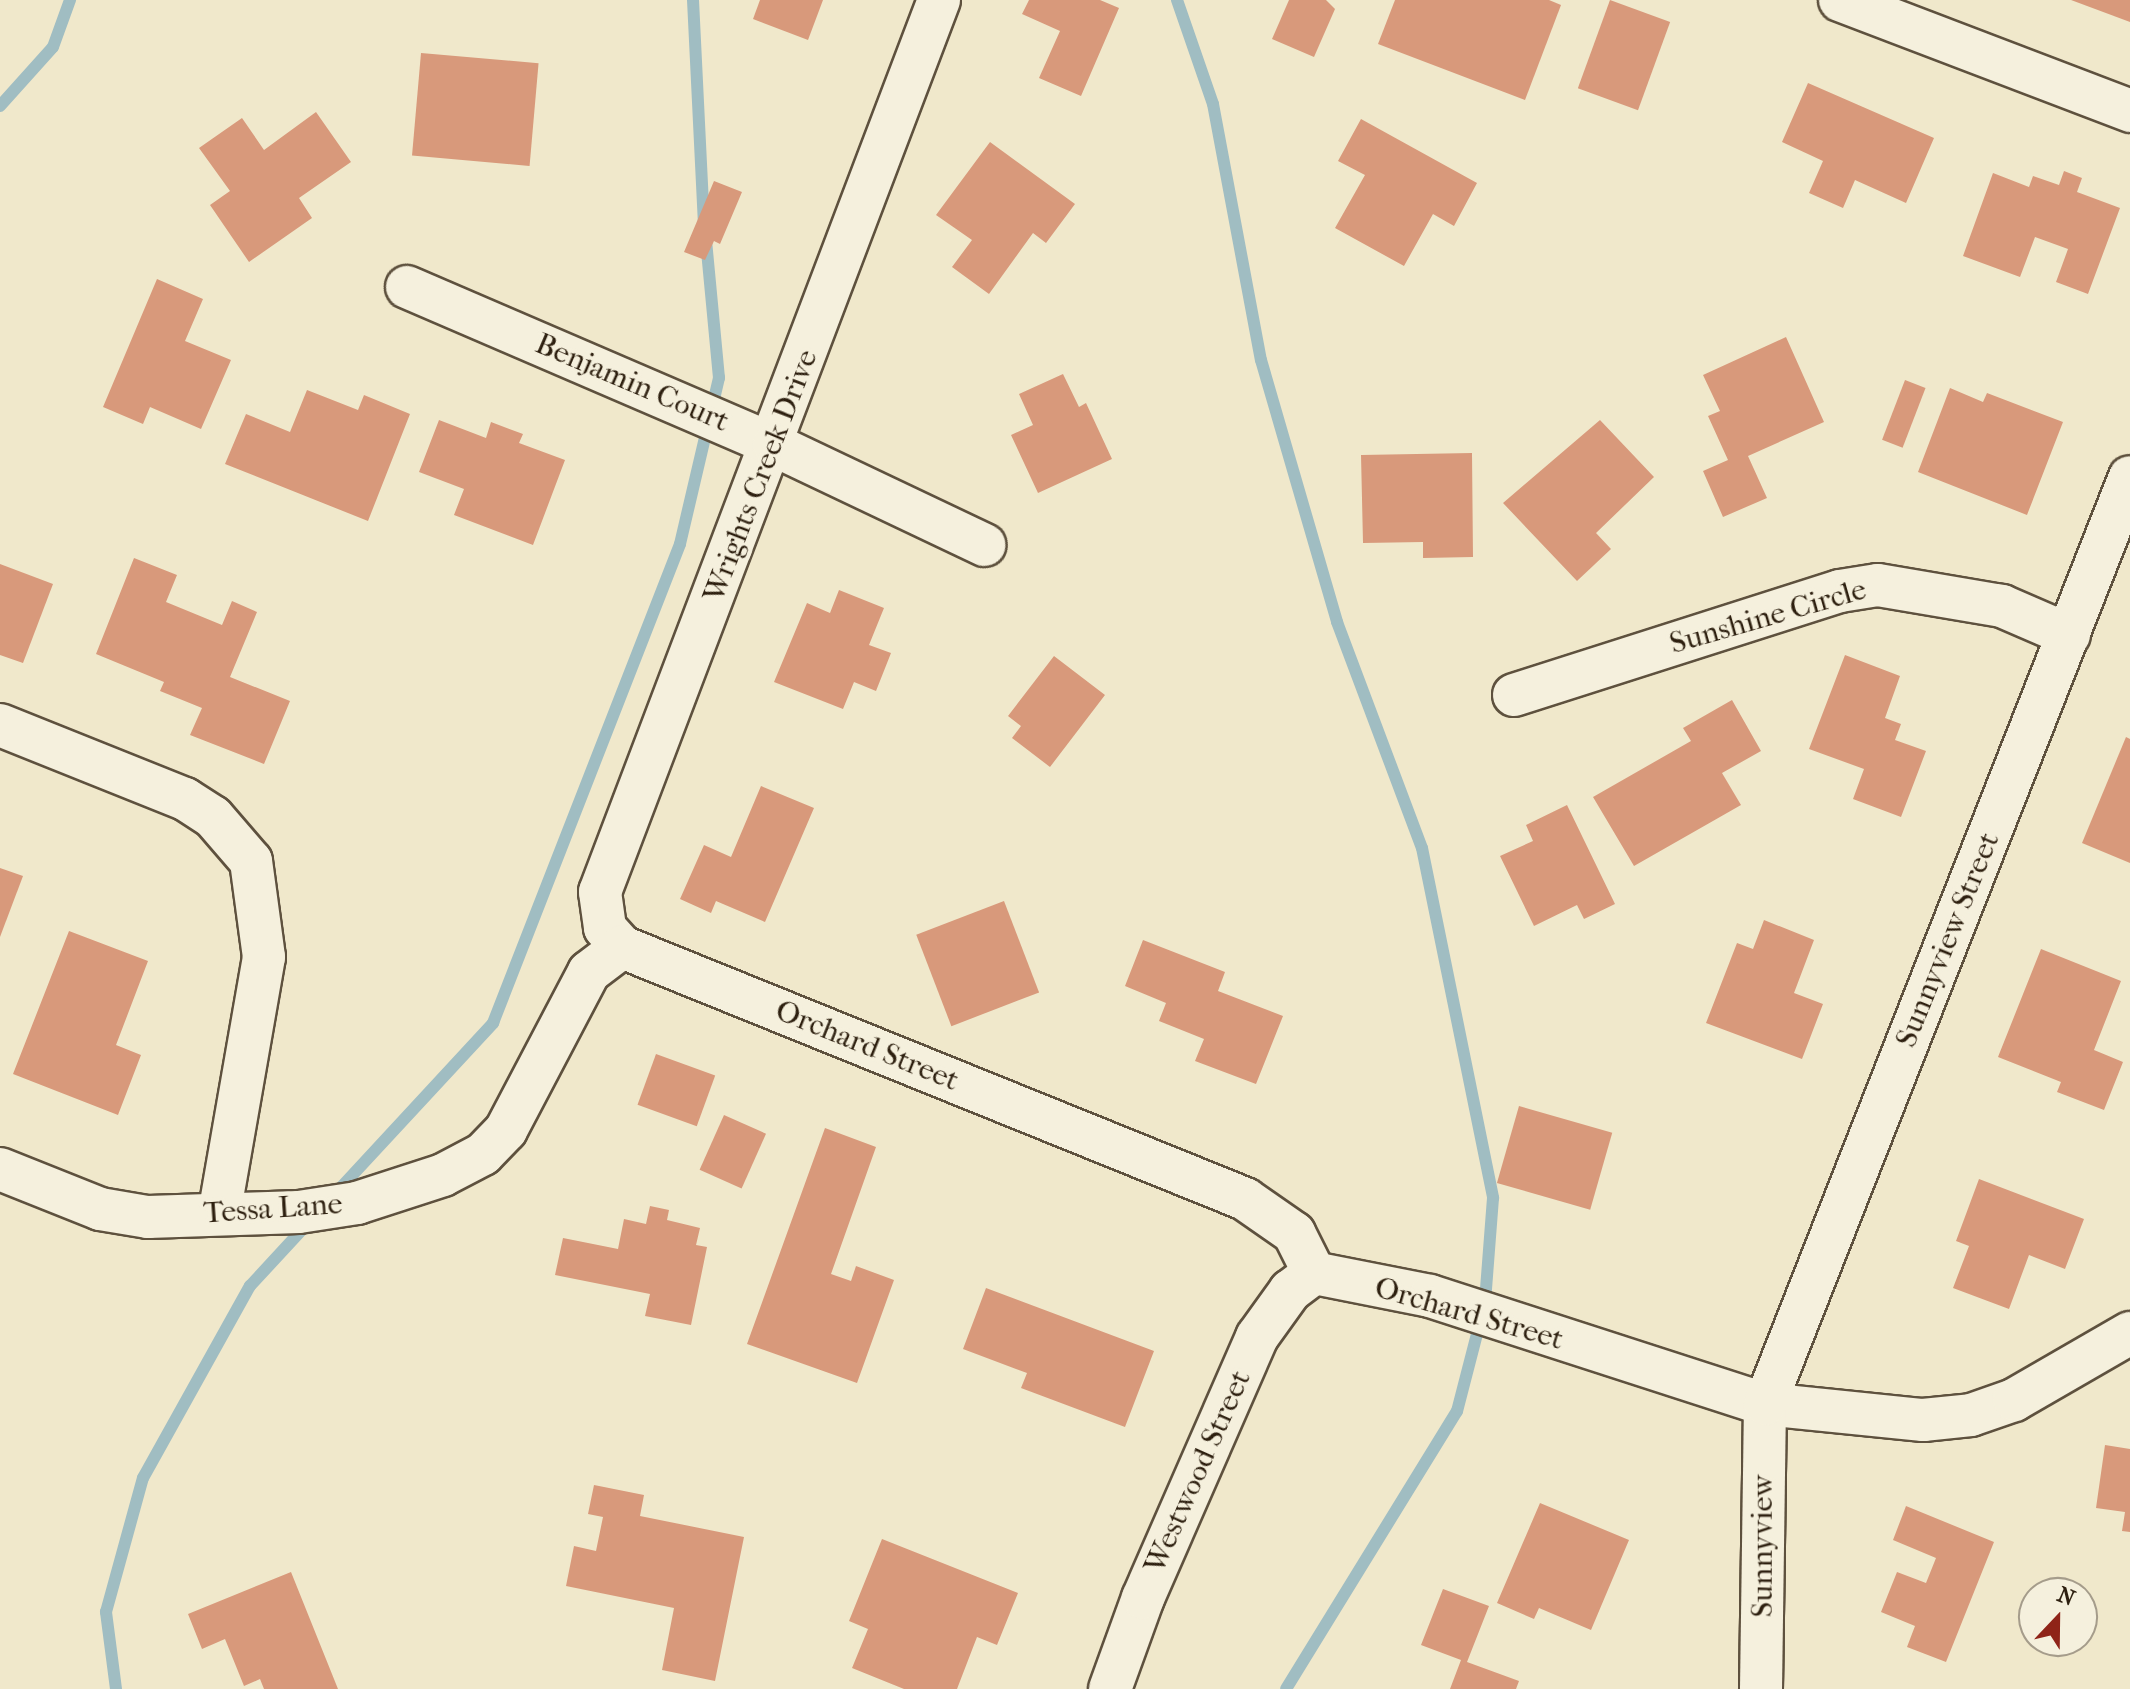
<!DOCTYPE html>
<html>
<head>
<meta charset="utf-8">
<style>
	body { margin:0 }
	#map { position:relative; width:2130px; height:1689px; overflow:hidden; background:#f0e8cb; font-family:"IM FELL French Canon",serif }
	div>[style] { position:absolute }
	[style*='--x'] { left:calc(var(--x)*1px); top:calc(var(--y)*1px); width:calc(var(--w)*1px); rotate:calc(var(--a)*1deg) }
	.stream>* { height:12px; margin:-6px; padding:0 6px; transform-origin:6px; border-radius:6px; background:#a0bdc2 }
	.building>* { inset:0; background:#d8997b; transform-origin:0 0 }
	.roads { filter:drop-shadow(2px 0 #5e513e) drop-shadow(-2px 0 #5e513e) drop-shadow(0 2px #5e513e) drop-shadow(0 -2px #5e513e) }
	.minor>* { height:42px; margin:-21px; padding:0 21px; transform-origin:21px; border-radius:21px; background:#f5f0dd }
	span { translate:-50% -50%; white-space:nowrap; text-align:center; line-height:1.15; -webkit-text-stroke:8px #f5f0dd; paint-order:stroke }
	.street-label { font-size:30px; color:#2d1f0f }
	.north { position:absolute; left:2018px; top:1577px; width:80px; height:80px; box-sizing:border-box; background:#f5f0dd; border:2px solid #a59c8b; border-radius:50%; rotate:22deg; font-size:22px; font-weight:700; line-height:32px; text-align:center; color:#2d1f0f }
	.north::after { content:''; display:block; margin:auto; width:28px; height:36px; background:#8f2418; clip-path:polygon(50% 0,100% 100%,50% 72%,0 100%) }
</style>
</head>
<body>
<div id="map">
	<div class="stream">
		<div style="--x:693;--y:0;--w:223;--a:87.2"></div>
		<div style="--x:1177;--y:0;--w:110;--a:70.9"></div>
		<div style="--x:1213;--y:104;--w:260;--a:79.4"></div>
		<div style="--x:1261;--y:360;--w:273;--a:73.8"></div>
		<div style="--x:1337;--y:622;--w:241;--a:69.4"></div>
		<div style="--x:1422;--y:848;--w:357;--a:78.5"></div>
		<div style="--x:1493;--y:1198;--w:105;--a:94.4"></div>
		<div style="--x:1485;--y:1303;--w:112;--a:104.5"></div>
		<div style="--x:1457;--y:1411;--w:326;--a:121.6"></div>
		<div style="--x:0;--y:106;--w:79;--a:-48.1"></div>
		<div style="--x:53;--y:47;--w:50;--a:-70.1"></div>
		<div style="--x:333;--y:1196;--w:236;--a:-47.2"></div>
		<div style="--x:493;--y:1023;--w:514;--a:-68.67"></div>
		<div style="--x:680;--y:544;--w:171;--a:-76.8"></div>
		<div style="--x:719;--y:378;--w:138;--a:-95.4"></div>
		<div style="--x:116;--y:1689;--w:78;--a:-97.4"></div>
		<div style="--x:106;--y:1612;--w:139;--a:-74.6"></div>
		<div style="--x:143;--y:1478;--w:220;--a:-60.9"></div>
		<div style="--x:250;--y:1286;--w:88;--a:-47.3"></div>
	</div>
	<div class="building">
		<div style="clip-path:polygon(760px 0,823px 0,808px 40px,753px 19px)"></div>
		<div style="clip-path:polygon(1029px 0,1100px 0,1119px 8px,1081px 96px,1039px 78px,1060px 31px,1022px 14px)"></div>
		<div style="clip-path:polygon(1289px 0,1326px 0,1335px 9px,1314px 57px,1272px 39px)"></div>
		<div style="clip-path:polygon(1395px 0,1549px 0,1561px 5px,1525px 100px,1378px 44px)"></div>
		<div style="left:1610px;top:0;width:64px;height:94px;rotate:20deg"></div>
		<div style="clip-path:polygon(2071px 0,2130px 0,2130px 22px)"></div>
		<div style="left:421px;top:53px;width:118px;height:103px;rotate:5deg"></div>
		<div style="clip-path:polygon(1808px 83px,1934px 138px,1906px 203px,1855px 180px,1843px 208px,1809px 193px,1823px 161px,1782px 142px)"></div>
		<div style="clip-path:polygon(316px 112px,351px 162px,299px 198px,312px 218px,249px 262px,210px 205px,230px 191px,199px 148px,242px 118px,264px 150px)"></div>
		<div style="clip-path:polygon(1361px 119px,1477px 183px,1454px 226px,1433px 214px,1404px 266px,1335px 228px,1365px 175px,1338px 161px)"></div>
		<div style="clip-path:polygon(990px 142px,1075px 204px,1046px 243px,1033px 233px,989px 294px,952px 267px,972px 240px,936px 215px)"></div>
		<div style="clip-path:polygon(2064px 171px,2082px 178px,2077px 192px,2120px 208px,2088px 294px,2056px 282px,2068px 249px,2035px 237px,2020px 277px,1963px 256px,1993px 173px,2029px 187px,2033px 176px,2059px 185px)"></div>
		<div style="clip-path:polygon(714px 181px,742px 192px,720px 244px,714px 241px,705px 260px,684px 252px)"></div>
		<div style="clip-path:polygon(157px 279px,203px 299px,185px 341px,231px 360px,201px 429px,150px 407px,143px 424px,103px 407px)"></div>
		<div style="clip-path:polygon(1786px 337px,1824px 422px,1748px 456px,1767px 498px,1723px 517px,1703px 471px,1728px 460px,1708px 416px,1720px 411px,1703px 375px)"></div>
		<div style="clip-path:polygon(1063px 374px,1079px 407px,1086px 403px,1112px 459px,1038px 493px,1011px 435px,1033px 425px,1019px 394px)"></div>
		<div style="left:1905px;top:380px;width:22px;height:64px;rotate:21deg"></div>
		<div style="clip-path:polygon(1950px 388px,1983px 402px,1987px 393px,2063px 422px,2027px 515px,1918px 472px)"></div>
		<div style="clip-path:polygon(307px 390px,358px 410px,364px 395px,410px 414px,368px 521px,225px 464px,246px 414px,290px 432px)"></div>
		<div style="clip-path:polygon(439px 420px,486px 438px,491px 422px,523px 434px,519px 443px,565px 460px,533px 545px,454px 515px,464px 489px,419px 472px)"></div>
		<div style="clip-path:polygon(1600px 420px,1654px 477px,1596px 533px,1611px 549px,1577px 581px,1503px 503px)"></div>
		<div style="clip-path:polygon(1472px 453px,1473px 557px,1423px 558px,1423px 542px,1363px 543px,1361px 455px)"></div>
		<div style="clip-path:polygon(134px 558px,177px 575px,166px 602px,222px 625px,232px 601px,257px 612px,230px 677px,290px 701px,264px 764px,190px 735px,202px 708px,160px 691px,164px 682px,96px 654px)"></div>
		<div style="clip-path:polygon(0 564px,53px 584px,23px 663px,0 655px)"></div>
		<div style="clip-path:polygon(839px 590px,884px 608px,869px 645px,891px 653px,876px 691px,854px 682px,843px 709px,774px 682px,807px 603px,830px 613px)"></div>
		<div style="clip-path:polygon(1845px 655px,1900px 676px,1885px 718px,1901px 724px,1895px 740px,1926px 751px,1901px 817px,1853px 799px,1864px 769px,1809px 749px)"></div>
		<div style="clip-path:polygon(1054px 656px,1105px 695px,1050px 767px,1012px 738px,1021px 726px,1008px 716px)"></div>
		<div style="clip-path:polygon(1732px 700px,1761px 751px,1722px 773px,1741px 805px,1634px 866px,1593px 797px,1691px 741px,1683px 728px)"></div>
		<div style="clip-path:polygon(2126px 737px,2130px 739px,2130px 863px,2082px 843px)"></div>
		<div style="clip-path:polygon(761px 786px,814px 808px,765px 922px,716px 901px,711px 913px,680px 899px,704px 845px,731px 857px)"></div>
		<div style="clip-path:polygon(1567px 805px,1615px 904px,1584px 919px,1577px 905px,1534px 926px,1500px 856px,1533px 841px,1526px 825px)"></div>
		<div style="clip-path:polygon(0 868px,23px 876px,0 937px)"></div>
		<div style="left:1004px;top:901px;width:98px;height:94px;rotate:69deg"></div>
		<div style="clip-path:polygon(1764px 920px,1814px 940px,1794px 993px,1823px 1004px,1802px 1059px,1706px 1023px,1737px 943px,1753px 949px)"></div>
		<div style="clip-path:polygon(69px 931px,148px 961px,116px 1045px,141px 1055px,118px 1115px,13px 1074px)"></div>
		<div style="clip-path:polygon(1143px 940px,1225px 972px,1218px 991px,1283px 1016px,1256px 1084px,1195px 1061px,1204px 1039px,1159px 1021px,1166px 1003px,1125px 986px)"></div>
		<div style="clip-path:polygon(2041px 949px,2121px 981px,2094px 1050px,2123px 1062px,2104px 1110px,2057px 1092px,2061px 1082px,1998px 1057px)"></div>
		<div style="left:656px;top:1054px;width:63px;height:54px;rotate:20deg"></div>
		<div style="left:1519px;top:1106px;width:97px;height:80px;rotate:16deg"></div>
		<div style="left:724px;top:1115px;width:46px;height:60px;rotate:24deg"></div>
		<div style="clip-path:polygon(825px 1128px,876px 1147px,831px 1274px,851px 1281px,856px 1266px,894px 1280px,857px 1383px,747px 1344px)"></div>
		<div style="clip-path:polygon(1979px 1179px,2084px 1219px,2065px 1269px,2029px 1255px,2009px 1309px,1953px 1288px,1969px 1246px,1956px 1241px)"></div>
		<div style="clip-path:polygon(650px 1206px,669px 1210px,667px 1220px,700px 1228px,696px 1245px,707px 1247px,691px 1325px,645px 1316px,650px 1294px,555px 1275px,563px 1238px,618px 1249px,624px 1219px,646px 1224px)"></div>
		<div style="clip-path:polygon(986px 1288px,1154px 1351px,1125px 1427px,1021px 1388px,1027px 1373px,963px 1349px)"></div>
		<div style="clip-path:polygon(2105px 1445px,2130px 1449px,2130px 1532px,2122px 1531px,2125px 1512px,2096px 1508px)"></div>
		<div style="clip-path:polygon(594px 1485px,644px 1495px,640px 1516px,744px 1537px,715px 1681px,662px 1670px,674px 1608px,566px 1586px,574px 1546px,596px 1551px,603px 1517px,588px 1514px)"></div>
		<div style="clip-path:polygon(1540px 1503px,1629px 1540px,1591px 1630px,1539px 1608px,1534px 1619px,1497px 1603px)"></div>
		<div style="clip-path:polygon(1906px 1506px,1994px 1542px,1946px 1662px,1907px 1647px,1915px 1626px,1881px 1612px,1897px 1572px,1926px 1583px,1936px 1558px,1893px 1540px)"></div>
		<div style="clip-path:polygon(882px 1539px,1018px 1593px,997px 1645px,977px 1637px,957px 1689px,904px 1689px,852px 1668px,868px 1629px,849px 1621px)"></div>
		<div style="clip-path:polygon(291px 1572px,338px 1689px,264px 1689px,260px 1679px,244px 1686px,225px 1639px,202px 1649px,188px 1614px)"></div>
		<div style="clip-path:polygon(1443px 1589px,1489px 1606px,1467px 1662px,1519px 1681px,1516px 1689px,1450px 1689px,1461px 1660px,1421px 1645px)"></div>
	</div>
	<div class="roads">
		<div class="minor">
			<div style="--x:939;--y:0;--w:954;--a:110.81"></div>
			<div style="--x:600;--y:892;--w:36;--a:82"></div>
			<div style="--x:605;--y:928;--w:25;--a:48"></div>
			<div style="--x:622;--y:947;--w:672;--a:22.02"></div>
			<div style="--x:1245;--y:1199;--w:60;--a:34.8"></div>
			<div style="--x:1294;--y:1233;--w:45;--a:63.4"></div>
			<div style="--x:1314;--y:1273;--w:118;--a:11.2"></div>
			<div style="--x:1430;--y:1296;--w:352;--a:17.9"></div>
			<div style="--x:1765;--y:1404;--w:159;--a:5.8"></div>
			<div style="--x:1923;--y:1420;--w:48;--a:-5.9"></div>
			<div style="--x:1971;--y:1415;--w:46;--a:-19.2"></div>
			<div style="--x:2014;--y:1400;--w:134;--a:-30"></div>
			<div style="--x:1840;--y:0;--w:311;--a:20.9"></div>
			<div style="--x:407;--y:287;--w:400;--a:23.3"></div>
			<div style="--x:774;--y:445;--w:233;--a:25.4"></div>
			<div style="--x:1514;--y:695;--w:342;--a:-17.7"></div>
			<div style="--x:1840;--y:591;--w:38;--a:-9"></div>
			<div style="--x:1878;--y:585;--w:126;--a:9.6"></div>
			<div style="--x:2002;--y:606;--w:73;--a:23.4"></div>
			<div style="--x:0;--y:725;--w:199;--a:21.8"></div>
			<div style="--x:185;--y:799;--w:33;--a:33"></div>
			<div style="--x:213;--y:817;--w:58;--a:49.2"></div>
			<div style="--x:251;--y:861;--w:97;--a:82.3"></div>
			<div style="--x:264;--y:957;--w:261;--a:99.9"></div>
			<div style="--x:0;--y:1169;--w:108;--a:21.8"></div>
			<div style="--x:100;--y:1209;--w:49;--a:9.5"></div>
			<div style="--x:148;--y:1217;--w:151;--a:-1.9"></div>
			<div style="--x:299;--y:1212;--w:59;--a:-8.8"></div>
			<div style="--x:357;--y:1203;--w:90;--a:-18"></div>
			<div style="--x:443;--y:1175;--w:45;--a:-27.7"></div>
			<div style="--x:483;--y:1154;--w:33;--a:-46"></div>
			<div style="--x:506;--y:1130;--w:178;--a:-62.3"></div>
			<div style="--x:589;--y:972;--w:41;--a:-37.1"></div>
			<div style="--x:1110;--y:1689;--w:97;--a:-70.1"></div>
			<div style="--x:1143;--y:1598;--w:285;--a:-66.4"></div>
			<div style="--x:1257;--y:1337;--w:57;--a:-54.3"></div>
			<div style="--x:1290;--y:1291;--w:30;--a:-37"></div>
			<div style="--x:1761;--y:1689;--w:285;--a:-89.2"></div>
			<div style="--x:1765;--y:1404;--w:996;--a:-68.51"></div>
		</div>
	</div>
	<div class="street-label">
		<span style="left:632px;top:383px;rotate:23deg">Benjamin Court</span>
		<span style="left:761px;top:476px;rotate:-69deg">Wrights Creek Drive</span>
		<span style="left:1768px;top:617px;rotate:-16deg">Sunshine Circle</span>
		<span style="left:1948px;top:940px;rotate:-68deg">Sunnyview Street</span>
		<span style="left:867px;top:1046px;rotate:22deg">Orchard Street</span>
		<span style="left:273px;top:1209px;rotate:-4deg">Tessa Lane</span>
		<span style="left:1469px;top:1314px;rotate:16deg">Orchard Street</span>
		<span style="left:1198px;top:1472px;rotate:-66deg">Westwood Street</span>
		<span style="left:1763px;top:1546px;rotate:-90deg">Sunnyview</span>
	</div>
	<div class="north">N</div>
</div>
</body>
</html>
